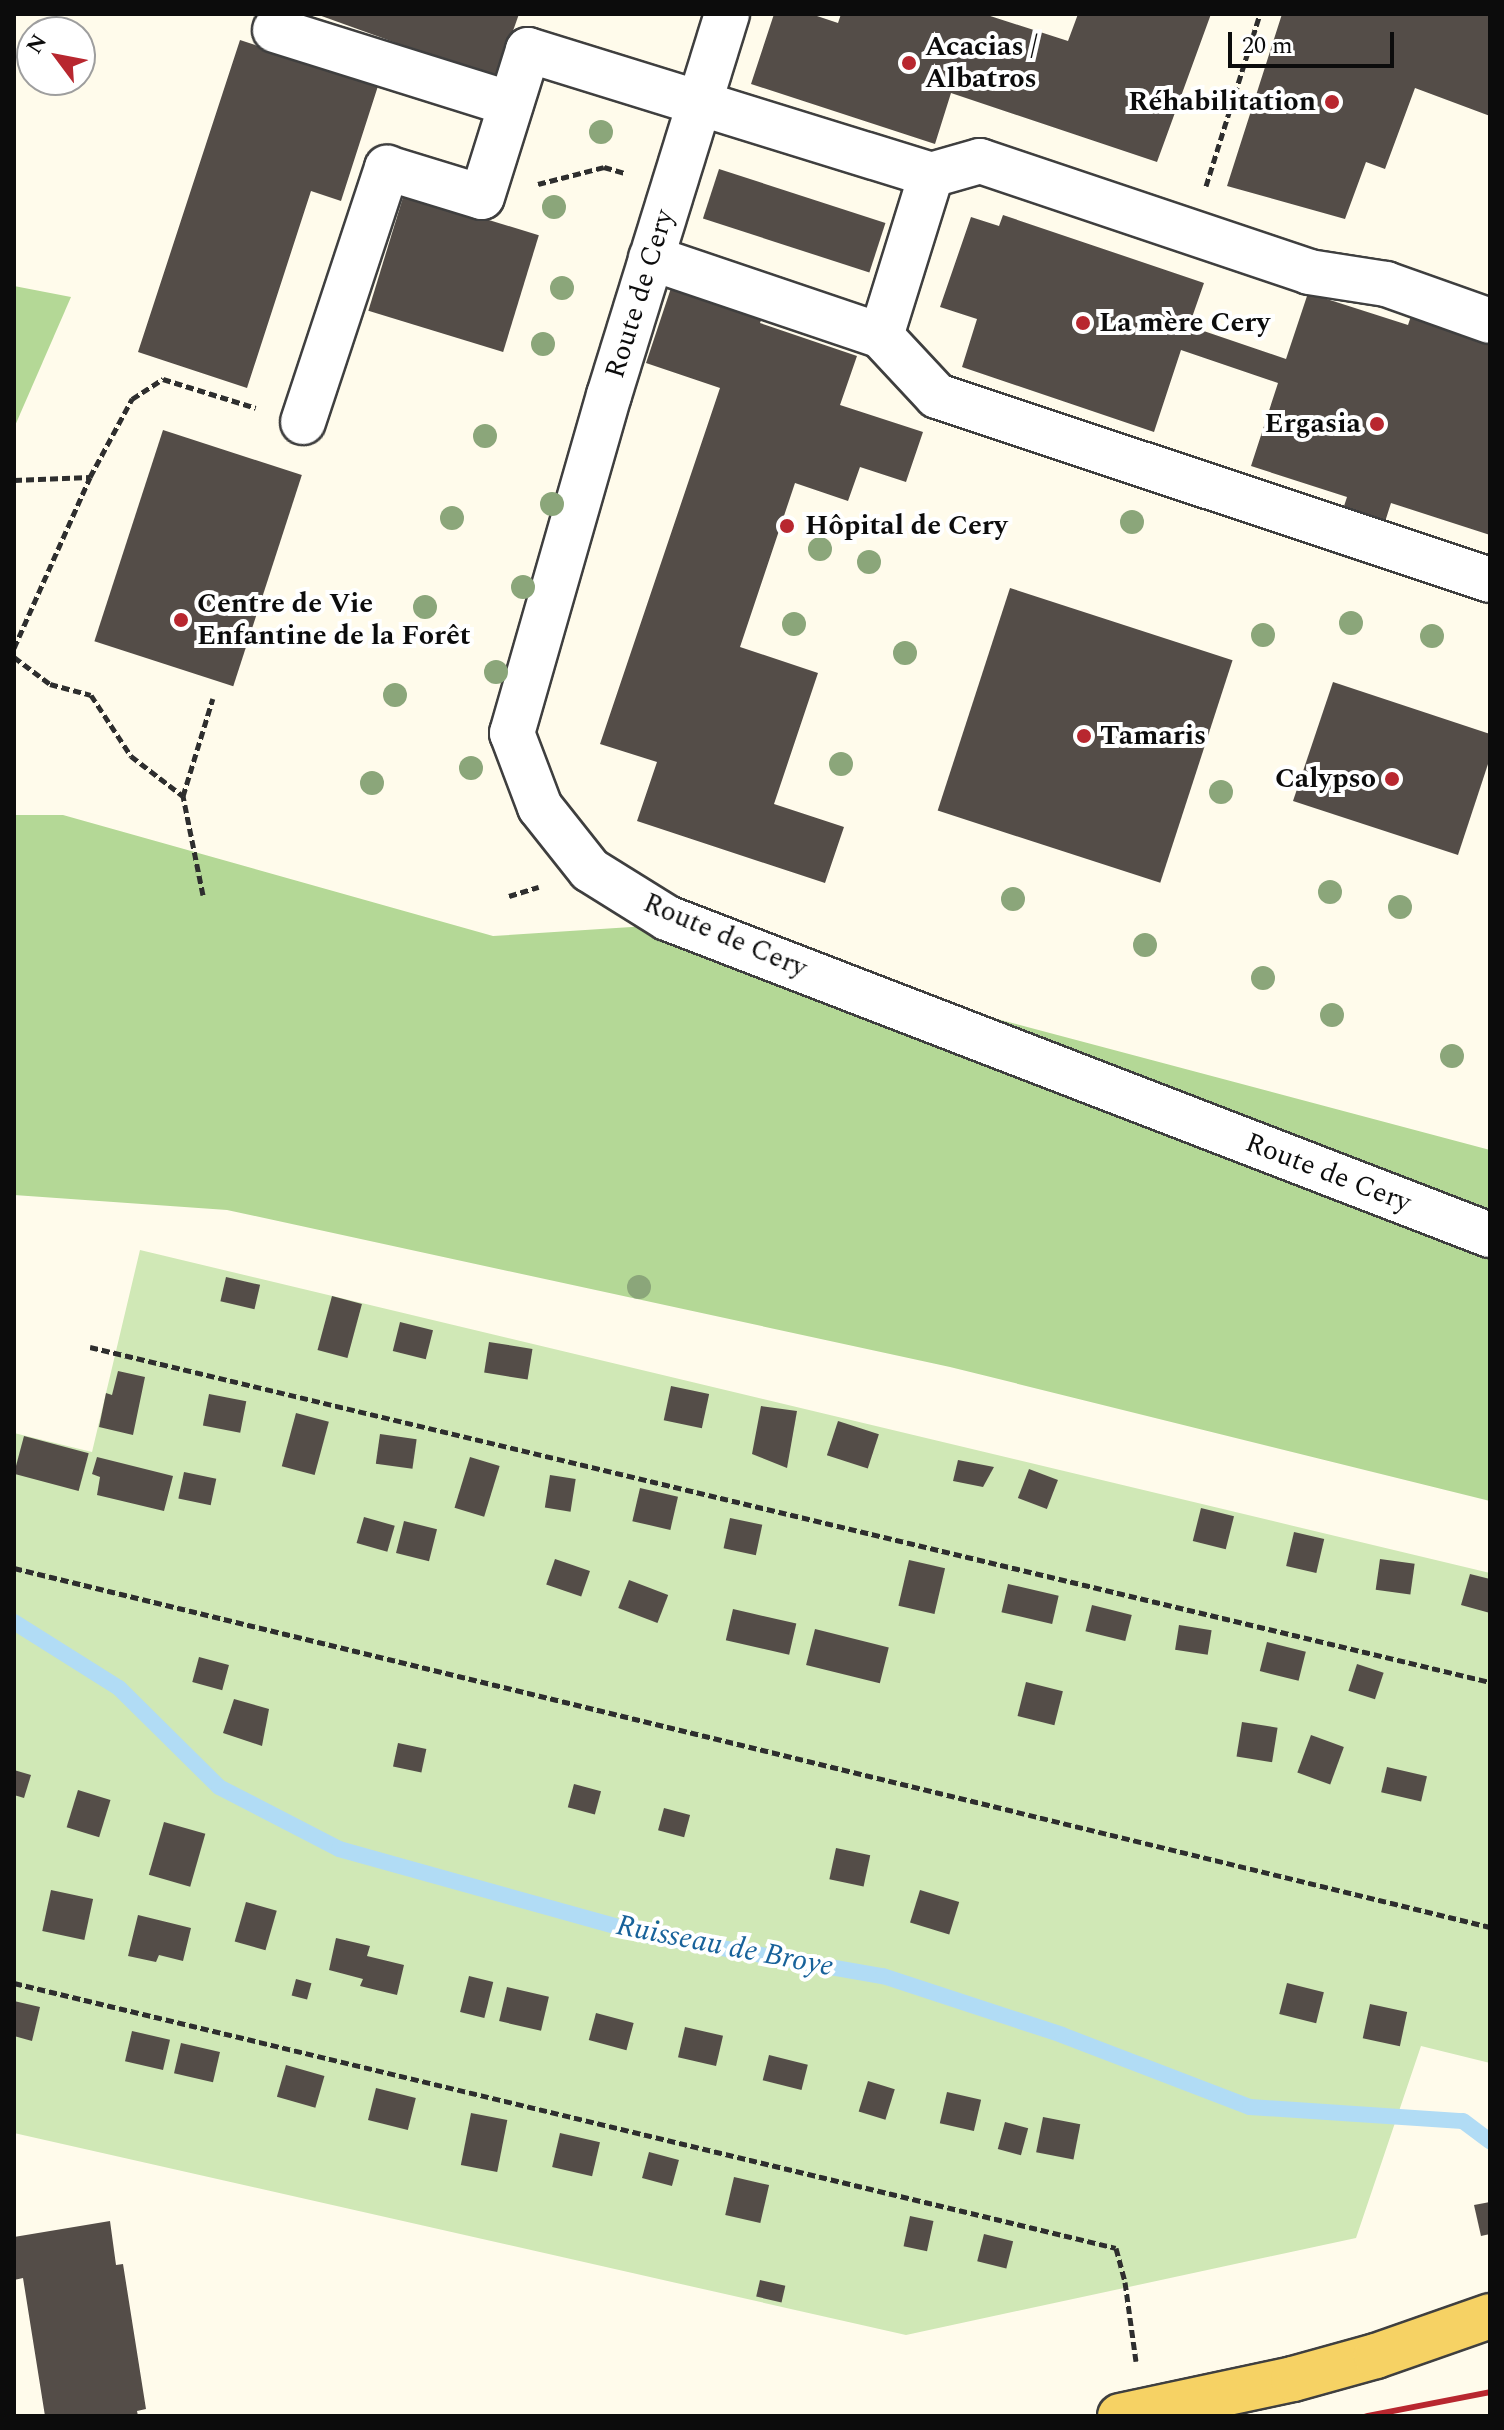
<!DOCTYPE html>
<html>
<head>
<meta charset="utf-8">
<style>
	body { margin:0 }
	#map { position:relative; width:1504px; height:2430px; overflow:hidden; background:#fffbeb; font-family:Spectral,serif }
	div>[style] { position:absolute }
	[style*='--x'] { left:calc(var(--x)*1px); top:calc(var(--y)*1px); width:calc(var(--w)*1px); rotate:calc(var(--a)*1deg) }
	.green>* { inset:0; background:#d0e8b6 }
	.forest>* { inset:0; background:#b4d896 }
	.stream>* { height:16px; margin:-8px; padding:0 8px; transform-origin:8px; border-radius:8px; background:#b1dcf5 }
	.building>* { inset:0; background:#544d48; transform-origin:0 0 }
	.path>* { height:5px; margin-top:-2.5px; transform-origin:0; background:repeating-linear-gradient(90deg,#2e2e2e 0 8px,transparent 0 12px) }
	.roads { filter:drop-shadow(2px 0 #3f3f3f) drop-shadow(-2px 0 #3f3f3f) drop-shadow(0 2px #3f3f3f) drop-shadow(0 -2px #3f3f3f) }
	.minor>* { height:44px; margin:-22px; padding:0 22px; transform-origin:22px; border-radius:22px; background:#fff }
	.major>* { height:44px; margin:-22px; padding:0 22px; transform-origin:22px; border-radius:22px; background:#f6d264 }
	.rail>* { height:6px; margin:-3px; padding:0 3px; transform-origin:3px; border-radius:3px; background:#b8272f }
	.trees>* { width:24px; height:24px; margin:-12px; border-radius:50%; background:#8ba67a }
	.dots>* { width:22px; height:22px; translate:-50% -50%; box-sizing:border-box; border:4px solid #fff; border-radius:50% }
	span { translate:-50% -50%; white-space:nowrap; text-align:center; line-height:1.15; -webkit-text-stroke:8px #fff; paint-order:stroke }
	.poi-label { font-size:28px; color:#0c0c0c; font-weight:700 }
	.left { translate:0 -50%; text-align:left }
	.right { translate:-100% -50%; text-align:right }
	.street-label { font-size:28px; color:#0c0c0c }
	.water-label { font-size:30px; color:#18629a; font-style:italic }
	.frame { position:absolute; inset:0; border:16px solid #0c0c0c; pointer-events:none }
	.north { position:absolute; left:16px; top:16px; width:80px; height:80px; box-sizing:border-box; background:#fff; border:2px solid #9e9e9e; border-radius:50%; rotate:302deg; font-size:22px; font-weight:700; line-height:32px; text-align:center; color:#0c0c0c }
	.north::after { content:''; display:block; margin:auto; width:28px; height:36px; background:#b8272f; clip-path:polygon(50% 0,100% 100%,50% 72%,0 100%) }
	.scale { position:absolute; left:1228px; top:32px; width:166px; height:36px; box-sizing:border-box; border:4px solid #0c0c0c; border-top:0; padding-left:10px; font-size:24px; line-height:28px; white-space:nowrap; color:#0c0c0c; -webkit-text-stroke:6px #fff; paint-order:stroke }
</style>
</head>
<body>
<div id="map">
	<div class="green">
		<div style="clip-path:polygon(140px 1250px,1490px 1573px,1490px 2063px,1421px 2046px,1356px 2238px,906px 2335px,14px 2133px,14px 1433px,92px 1452px)"></div>
	</div>
	<div class="forest">
		<div style="clip-path:polygon(14px 286px,71px 297px,14px 428px)"></div>
		<div style="clip-path:polygon(14px 815px,63px 815px,493px 936px,647px 926px,1490px 1150px,1490px 1501px,950px 1367px,227px 1210px,14px 1195px)"></div>
	</div>
	<div class="stream">
		<div style="--x:14;--y:1622;--w:124;--a:32.2"></div>
		<div style="--x:119;--y:1688;--w:141;--a:44.7"></div>
		<div style="--x:219;--y:1787;--w:135;--a:27.3"></div>
		<div style="--x:339;--y:1849;--w:320;--a:15.6"></div>
		<div style="--x:647;--y:1935;--w:240;--a:9.9"></div>
		<div style="--x:883;--y:1976;--w:188;--a:18.2"></div>
		<div style="--x:1062;--y:2035;--w:201;--a:21"></div>
		<div style="--x:1250;--y:2107;--w:213;--a:3.8"></div>
		<div style="--x:1463;--y:2121;--w:34;--a:37"></div>
	</div>
	<div class="building">
		<div style="clip-path:polygon(316px 14px,519px 14px,496px 79px)"></div>
		<div style="clip-path:polygon(774px 14px,811px 14px,838px 23px,841px 14px,984px 14px,1068px 41px,1078px 14px,1211px 14px,1157px 162px,951px 93px,935px 144px,751px 84px)"></div>
		<div style="clip-path:polygon(1282px 14px,1490px 14px,1490px 116px,1415px 88px,1385px 169px,1366px 162px,1345px 219px,1227px 186px)"></div>
		<div style="clip-path:polygon(240px 40px,378px 86px,341px 201px,311px 191px,247px 388px,138px 352px)"></div>
		<div style="left:719px;top:169px;width:175px;height:52px;rotate:18deg"></div>
		<div style="left:404px;top:194px;width:141px;height:122px;rotate:17deg"></div>
		<div style="clip-path:polygon(1003px 215px,1204px 283px,1189px 326px,1286px 359px,1308px 293px,1408px 325px,1413px 310px,1490px 335px,1490px 535px,1391px 503px,1371px 566px,1329px 552px,1347px 497px,1251px 466px,1278px 383px,1181px 350px,1154px 432px,962px 367px,977px 319px,940px 307px,971px 217px,999px 226px)"></div>
		<div style="clip-path:polygon(674px 279px,765px 310px,760px 323px,857px 356px,840px 405px,923px 432px,906px 482px,860px 467px,848px 501px,795px 483px,740px 647px,818px 673px,774px 804px,844px 827px,825px 883px,637px 821px,657px 762px,600px 744px,720px 388px,646px 363px)"></div>
		<div style="left:163px;top:430px;width:146px;height:222px;rotate:18deg"></div>
		<div style="left:1010px;top:588px;width:234px;height:234px;rotate:18deg"></div>
		<div style="clip-path:polygon(1333px 682px,1490px 734px,1490px 758px,1458px 855px,1293px 801px)"></div>
		<div style="left:226px;top:1277px;width:35px;height:25px;rotate:13deg"></div>
		<div style="left:332px;top:1296px;width:31px;height:56px;rotate:15deg"></div>
		<div style="left:400px;top:1322px;width:34px;height:30px;rotate:14deg"></div>
		<div style="left:489px;top:1342px;width:44px;height:31px;rotate:9deg"></div>
		<div style="clip-path:polygon(118px 1371px,145px 1377px,133px 1435px,99px 1427px,106px 1393px,112px 1395px)"></div>
		<div style="left:671px;top:1386px;width:39px;height:35px;rotate:12deg"></div>
		<div style="left:209px;top:1394px;width:38px;height:32px;rotate:11deg"></div>
		<div style="clip-path:polygon(761px 1406px,797px 1411px,787px 1468px,752px 1454px)"></div>
		<div style="left:296px;top:1413px;width:34px;height:55px;rotate:15deg"></div>
		<div style="left:838px;top:1421px;width:43px;height:36px;rotate:18deg"></div>
		<div style="left:380px;top:1434px;width:37px;height:30px;rotate:8deg"></div>
		<div style="left:24px;top:1436px;width:67px;height:39px;rotate:15deg"></div>
		<div style="clip-path:polygon(97px 1457px,173px 1476px,164px 1511px,97px 1495px,100px 1477px,92px 1474px)"></div>
		<div style="left:470px;top:1457px;width:31px;height:53px;rotate:17deg"></div>
		<div style="clip-path:polygon(958px 1460px,994px 1467px,983px 1487px,953px 1481px)"></div>
		<div style="left:1029px;top:1469px;width:31px;height:31px;rotate:21deg"></div>
		<div style="left:184px;top:1472px;width:33px;height:27px;rotate:12deg"></div>
		<div style="left:550px;top:1475px;width:26px;height:33px;rotate:9deg"></div>
		<div style="left:640px;top:1488px;width:39px;height:34px;rotate:13deg"></div>
		<div style="left:1201px;top:1508px;width:34px;height:34px;rotate:14deg"></div>
		<div style="left:364px;top:1517px;width:32px;height:27px;rotate:16deg"></div>
		<div style="left:730px;top:1518px;width:33px;height:31px;rotate:12deg"></div>
		<div style="left:404px;top:1521px;width:34px;height:33px;rotate:14deg"></div>
		<div style="left:1294px;top:1532px;width:31px;height:35px;rotate:13deg"></div>
		<div style="left:555px;top:1559px;width:37px;height:27px;rotate:19deg"></div>
		<div style="left:1380px;top:1559px;width:35px;height:31px;rotate:8deg"></div>
		<div style="left:909px;top:1560px;width:37px;height:47px;rotate:13deg"></div>
		<div style="clip-path:polygon(1470px 1574px,1490px 1579px,1490px 1613px,1461px 1605px)"></div>
		<div style="left:629px;top:1580px;width:42px;height:30px;rotate:21deg"></div>
		<div style="left:1008px;top:1584px;width:52px;height:29px;rotate:13deg"></div>
		<div style="left:1092px;top:1605px;width:41px;height:27px;rotate:14deg"></div>
		<div style="left:733px;top:1609px;width:65px;height:32px;rotate:13deg"></div>
		<div style="left:1179px;top:1625px;width:33px;height:25px;rotate:9deg"></div>
		<div style="left:815px;top:1629px;width:76px;height:37px;rotate:14deg"></div>
		<div style="left:1267px;top:1642px;width:40px;height:30px;rotate:14deg"></div>
		<div style="left:199px;top:1657px;width:31px;height:26px;rotate:15deg"></div>
		<div style="left:1357px;top:1664px;width:28px;height:28px;rotate:18deg"></div>
		<div style="left:1026px;top:1682px;width:38px;height:35px;rotate:14deg"></div>
		<div style="clip-path:polygon(234px 1699px,269px 1709px,262px 1746px,223px 1733px)"></div>
		<div style="left:1242px;top:1722px;width:36px;height:35px;rotate:9deg"></div>
		<div style="left:1311px;top:1735px;width:35px;height:40px;rotate:20deg"></div>
		<div style="left:398px;top:1743px;width:29px;height:24px;rotate:12deg"></div>
		<div style="left:1387px;top:1767px;width:41px;height:26px;rotate:13deg"></div>
		<div style="clip-path:polygon(14px 1770px,31px 1775px,24px 1798px,14px 1795px)"></div>
		<div style="left:574px;top:1784px;width:28px;height:24px;rotate:15deg"></div>
		<div style="left:78px;top:1790px;width:34px;height:39px;rotate:17deg"></div>
		<div style="left:664px;top:1808px;width:27px;height:23px;rotate:15deg"></div>
		<div style="left:164px;top:1822px;width:43px;height:55px;rotate:16deg"></div>
		<div style="left:836px;top:1848px;width:35px;height:32px;rotate:12deg"></div>
		<div style="left:51px;top:1890px;width:43px;height:42px;rotate:12deg"></div>
		<div style="left:920px;top:1890px;width:41px;height:34px;rotate:17deg"></div>
		<div style="left:246px;top:1902px;width:32px;height:41px;rotate:16deg"></div>
		<div style="clip-path:polygon(138px 1915px,191px 1928px,183px 1961px,159px 1955px,156px 1962px,128px 1956px)"></div>
		<div style="clip-path:polygon(336px 1938px,370px 1946px,367px 1956px,404px 1965px,397px 1995px,360px 1986px,363px 1979px,329px 1970px)"></div>
		<div style="left:469px;top:1976px;width:25px;height:37px;rotate:14deg"></div>
		<div style="left:296px;top:1979px;width:16px;height:17px;rotate:15deg"></div>
		<div style="left:1287px;top:1983px;width:38px;height:32px;rotate:14deg"></div>
		<div style="left:507px;top:1987px;width:43px;height:35px;rotate:13deg"></div>
		<div style="clip-path:polygon(14px 2001px,40px 2007px,32px 2041px,14px 2036px)"></div>
		<div style="left:1370px;top:2004px;width:38px;height:35px;rotate:12deg"></div>
		<div style="left:596px;top:2013px;width:39px;height:28px;rotate:15deg"></div>
		<div style="left:685px;top:2027px;width:39px;height:31px;rotate:13deg"></div>
		<div style="left:132px;top:2031px;width:39px;height:31px;rotate:13deg"></div>
		<div style="left:181px;top:2043px;width:40px;height:31px;rotate:13deg"></div>
		<div style="left:769px;top:2055px;width:40px;height:26px;rotate:14deg"></div>
		<div style="left:286px;top:2065px;width:40px;height:33px;rotate:16deg"></div>
		<div style="left:868px;top:2081px;width:28px;height:32px;rotate:17deg"></div>
		<div style="left:376px;top:2088px;width:41px;height:33px;rotate:14deg"></div>
		<div style="left:947px;top:2092px;width:35px;height:32px;rotate:13deg"></div>
		<div style="left:471px;top:2113px;width:37px;height:53px;rotate:11deg"></div>
		<div style="left:1043px;top:2117px;width:38px;height:36px;rotate:11deg"></div>
		<div style="left:1005px;top:2122px;width:24px;height:28px;rotate:15deg"></div>
		<div style="left:560px;top:2133px;width:41px;height:35px;rotate:13deg"></div>
		<div style="left:649px;top:2152px;width:31px;height:27px;rotate:15deg"></div>
		<div style="left:734px;top:2177px;width:36px;height:39px;rotate:13deg"></div>
		<div style="clip-path:polygon(1490px 2202px,1490px 2234px,1481px 2236px,1474px 2205px)"></div>
		<div style="left:910px;top:2216px;width:24px;height:31px;rotate:12deg"></div>
		<div style="clip-path:polygon(110px 2221px,116px 2265px,123px 2264px,146px 2409px,137px 2411px,138px 2416px,45px 2416px,23px 2278px,14px 2280px,14px 2237px)"></div>
		<div style="left:984px;top:2234px;width:30px;height:28px;rotate:14deg"></div>
		<div style="left:760px;top:2280px;width:26px;height:17px;rotate:13deg"></div>
	</div>
	<div class="path">
		<div style="--x:538;--y:184;--w:68;--a:-14.4"></div>
		<div style="--x:604;--y:167;--w:22;--a:16"></div>
		<div style="--x:1206;--y:186;--w:180;--a:-72.6"></div>
		<div style="--x:14;--y:480;--w:76;--a:-2.3"></div>
		<div style="--x:14;--y:648;--w:187;--a:-66"></div>
		<div style="--x:90;--y:477;--w:89;--a:-61.7"></div>
		<div style="--x:132;--y:399;--w:37;--a:-33"></div>
		<div style="--x:163;--y:379;--w:97;--a:17.3"></div>
		<div style="--x:14;--y:657;--w:45;--a:36.9"></div>
		<div style="--x:50;--y:684;--w:42;--a:15"></div>
		<div style="--x:91;--y:695;--w:73;--a:56.7"></div>
		<div style="--x:131;--y:756;--w:66;--a:37.6"></div>
		<div style="--x:203;--y:895;--w:101;--a:-101.4"></div>
		<div style="--x:183;--y:796;--w:102;--a:-73"></div>
		<div style="--x:509;--y:896;--w:31;--a:-17"></div>
		<div style="--x:90;--y:1347;--w:1440;--a:13.46"></div>
		<div style="--x:14;--y:1568;--w:1519;--a:13.67"></div>
		<div style="--x:14;--y:1983;--w:1133;--a:13.52"></div>
		<div style="--x:1116;--y:2248;--w:35;--a:75"></div>
		<div style="--x:1125;--y:2282;--w:80;--a:82.1"></div>
	</div>
	<div class="roads">
		<div class="minor">
			<div style="--x:727;--y:14;--w:399;--a:107.2"></div>
			<div style="--x:609;--y:395;--w:352;--a:106"></div>
			<div style="--x:512;--y:733;--w:79;--a:69.3"></div>
			<div style="--x:540;--y:807;--w:80;--a:51.6"></div>
			<div style="--x:590;--y:870;--w:91;--a:31.9"></div>
			<div style="--x:667;--y:918;--w:882;--a:21.07"></div>
			<div style="--x:275;--y:30;--w:247;--a:17.4"></div>
			<div style="--x:651;--y:258;--w:243;--a:18.7"></div>
			<div style="--x:881;--y:336;--w:82;--a:47"></div>
			<div style="--x:937;--y:396;--w:583;--a:18.4"></div>
			<div style="--x:881;--y:336;--w:169;--a:-72.7"></div>
			<div style="--x:303;--y:422;--w:268;--a:-71.7"></div>
			<div style="--x:387;--y:168;--w:99;--a:17"></div>
			<div style="--x:482;--y:197;--w:154;--a:-72.6"></div>
			<div style="--x:528;--y:50;--w:422;--a:17.2"></div>
			<div style="--x:931;--y:175;--w:51;--a:-15.9"></div>
			<div style="--x:980;--y:161;--w:347;--a:18.6"></div>
			<div style="--x:1309;--y:272;--w:78;--a:8.9"></div>
			<div style="--x:1386;--y:284;--w:110;--a:19.6"></div>
		</div>
		<div class="major">
			<div style="--x:1120;--y:2416;--w:177;--a:-12.1"></div>
			<div style="--x:1293;--y:2379;--w:86;--a:-15.5"></div>
			<div style="--x:1376;--y:2356;--w:121;--a:-19.3"></div>
		</div>
	</div>
	<div class="rail">
		<div style="--x:1367;--y:2416;--w:125;--a:-11"></div>
	</div>
	<div class="trees">
		<div style="left:601px;top:132px"></div>
		<div style="left:554px;top:207px"></div>
		<div style="left:562px;top:288px"></div>
		<div style="left:543px;top:344px"></div>
		<div style="left:485px;top:436px"></div>
		<div style="left:552px;top:504px"></div>
		<div style="left:452px;top:518px"></div>
		<div style="left:1132px;top:522px"></div>
		<div style="left:820px;top:549px"></div>
		<div style="left:869px;top:562px"></div>
		<div style="left:523px;top:587px"></div>
		<div style="left:425px;top:607px"></div>
		<div style="left:1351px;top:623px"></div>
		<div style="left:794px;top:624px"></div>
		<div style="left:1263px;top:635px"></div>
		<div style="left:1432px;top:636px"></div>
		<div style="left:905px;top:653px"></div>
		<div style="left:496px;top:672px"></div>
		<div style="left:395px;top:695px"></div>
		<div style="left:841px;top:764px"></div>
		<div style="left:471px;top:768px"></div>
		<div style="left:372px;top:783px"></div>
		<div style="left:1221px;top:792px"></div>
		<div style="left:1330px;top:892px"></div>
		<div style="left:1013px;top:899px"></div>
		<div style="left:1400px;top:907px"></div>
		<div style="left:1145px;top:945px"></div>
		<div style="left:1263px;top:978px"></div>
		<div style="left:1332px;top:1015px"></div>
		<div style="left:1452px;top:1056px"></div>
		<div style="left:639px;top:1287px"></div>
	</div>
	<div class="dots">
		<div style="left:909px;top:63px;background:#b8272f"></div>
		<div style="left:1332px;top:102px;background:#b8272f"></div>
		<div style="left:1083px;top:323px;background:#b8272f"></div>
		<div style="left:1377px;top:424px;background:#b8272f"></div>
		<div style="left:787px;top:526px;background:#b8272f"></div>
		<div style="left:181px;top:620px;background:#b8272f"></div>
		<div style="left:1084px;top:736px;background:#b8272f"></div>
		<div style="left:1392px;top:779px;background:#b8272f"></div>
	</div>
	<div class="poi-label">
		<span class="left" style="left:925px;top:63px">Acacias /<br>Albatros</span>
		<span class="right" style="left:1316px;top:102px">Réhabilitation</span>
		<span class="left" style="left:1099px;top:323px">La mère Cery</span>
		<span class="right" style="left:1361px;top:424px">Ergasia</span>
		<span class="left" style="left:805px;top:526px">Hôpital de Cery</span>
		<span class="left" style="left:197px;top:620px">Centre de Vie<br>Enfantine de la Forêt</span>
		<span class="left" style="left:1100px;top:736px">Tamaris</span>
		<span class="right" style="left:1376px;top:779px">Calypso</span>
	</div>
	<div class="street-label">
		<span style="left:640px;top:294px;rotate:-73deg">Route de Cery</span>
		<span style="left:725px;top:936px;rotate:23deg">Route de Cery</span>
		<span style="left:1328px;top:1173px;rotate:21deg">Route de Cery</span>
	</div>
	<div class="water-label">
		<span style="left:725px;top:1946px;rotate:11deg">Ruisseau de Broye</span>
	</div>
	<div class="frame"></div>
	<div class="north">N</div>
	<div class="scale">20 m</div>
</div>
</body>
</html>
